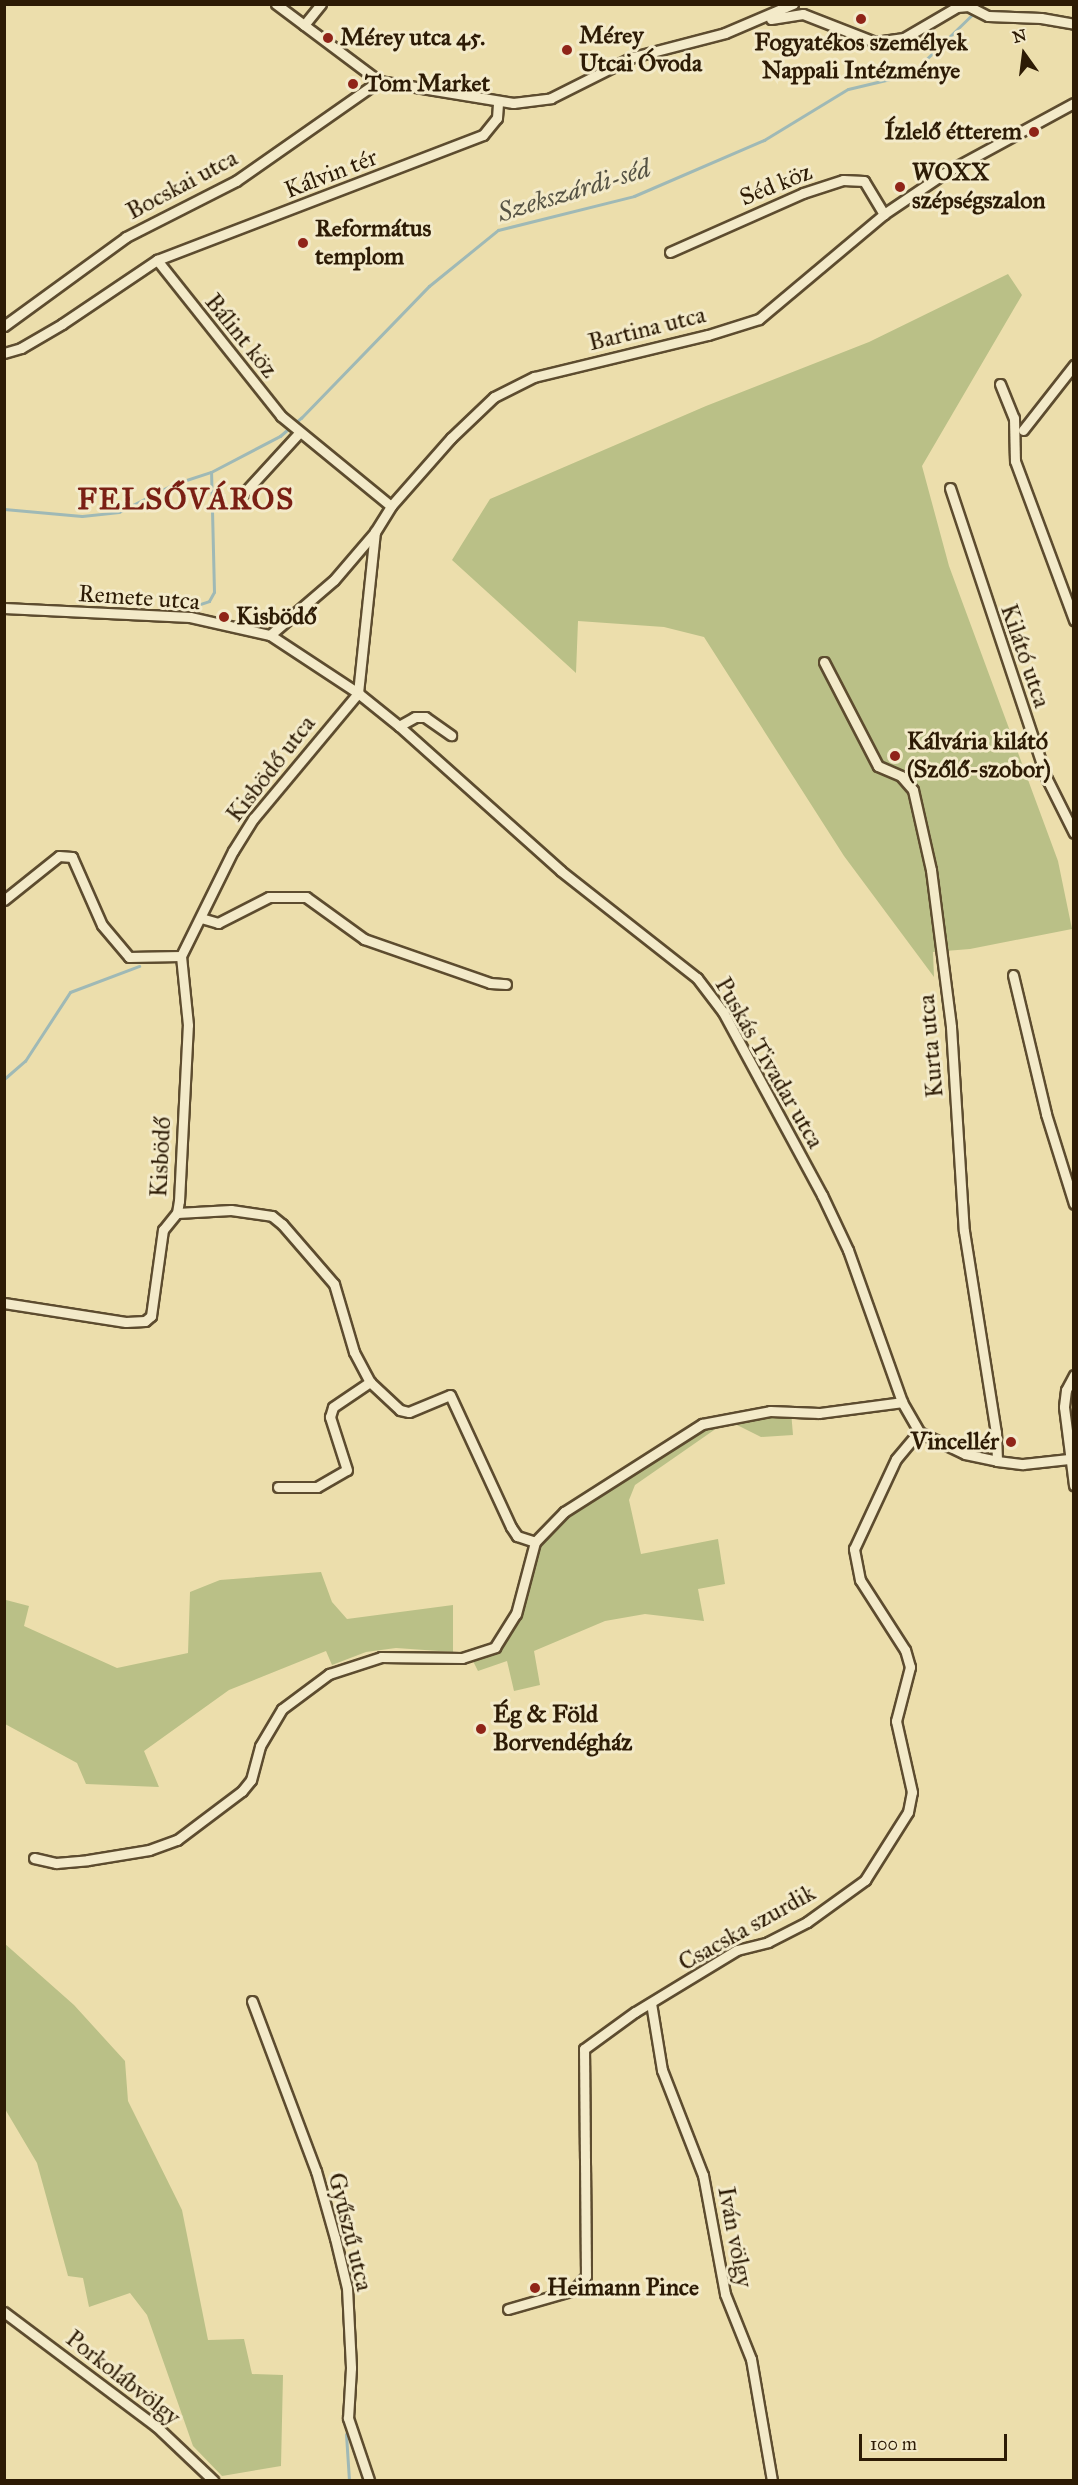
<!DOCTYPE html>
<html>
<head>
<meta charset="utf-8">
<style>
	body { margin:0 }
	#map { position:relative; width:1078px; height:2485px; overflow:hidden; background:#ecdeac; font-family:"IM FELL Great Primer",serif }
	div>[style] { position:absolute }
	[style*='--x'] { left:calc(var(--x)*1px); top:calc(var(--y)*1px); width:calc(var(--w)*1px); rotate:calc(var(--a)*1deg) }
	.green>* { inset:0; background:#bac087 }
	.stream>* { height:3px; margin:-1.5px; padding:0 1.5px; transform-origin:1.5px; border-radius:1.5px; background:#9fb9b6 }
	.roads { filter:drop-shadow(2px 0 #5d4c2f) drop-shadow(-2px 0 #5d4c2f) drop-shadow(0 2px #5d4c2f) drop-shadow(0 -2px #5d4c2f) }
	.minor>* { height:9px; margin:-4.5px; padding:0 4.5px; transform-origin:4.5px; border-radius:4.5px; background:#f3eac9 }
	.dots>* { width:16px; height:16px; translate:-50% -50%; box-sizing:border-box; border:3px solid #f3eac9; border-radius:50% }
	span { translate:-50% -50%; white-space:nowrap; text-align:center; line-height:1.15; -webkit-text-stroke:6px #f3eac9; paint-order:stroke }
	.poi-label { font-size:24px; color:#2d1b05; font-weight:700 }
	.left { translate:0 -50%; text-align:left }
	.right { translate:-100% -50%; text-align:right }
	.street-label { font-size:24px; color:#2d1b05 }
	.water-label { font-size:26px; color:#555243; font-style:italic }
	.district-label { font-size:30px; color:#7a1f14; font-weight:700; letter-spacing:1.5px }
	.frame { position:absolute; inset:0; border:6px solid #2d1b05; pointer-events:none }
	.north { position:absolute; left:994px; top:24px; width:60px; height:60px; -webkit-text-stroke:4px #f3eac9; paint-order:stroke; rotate:346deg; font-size:16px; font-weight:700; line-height:24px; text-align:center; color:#2d1b05 }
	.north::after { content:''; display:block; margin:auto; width:21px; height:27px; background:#2d1b05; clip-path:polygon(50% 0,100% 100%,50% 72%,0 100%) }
	.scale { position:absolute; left:859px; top:2434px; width:148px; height:27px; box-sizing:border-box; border:3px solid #2d1b05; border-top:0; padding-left:8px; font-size:18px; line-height:21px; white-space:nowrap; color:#2d1b05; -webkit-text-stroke:4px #f3eac9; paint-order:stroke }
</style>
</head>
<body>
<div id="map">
	<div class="green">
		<div style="clip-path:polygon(1008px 274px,1022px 295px,922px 466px,949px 566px,1058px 861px,1072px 929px,970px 949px,933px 952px,934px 977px,844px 856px,704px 637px,664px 627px,578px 621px,576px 673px,452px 560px,490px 499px,706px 406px,869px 342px)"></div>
		<div style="clip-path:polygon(791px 1411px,793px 1435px,761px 1437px,735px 1424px,717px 1428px,635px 1485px,629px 1500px,641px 1554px,718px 1539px,725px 1584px,698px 1589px,704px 1621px,645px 1614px,605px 1621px,534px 1651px,540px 1685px,514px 1691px,507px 1661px,478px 1671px,471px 1657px,507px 1633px,535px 1542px,564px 1512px,702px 1424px)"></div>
		<div style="clip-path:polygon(321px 1572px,332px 1602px,347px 1619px,453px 1605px,453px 1652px,396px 1648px,366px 1652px,332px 1665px,326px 1651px,229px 1690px,144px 1751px,159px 1787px,86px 1784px,77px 1763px,5px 1724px,6px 1600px,29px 1606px,24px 1626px,117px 1668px,188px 1653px,190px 1592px,220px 1580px)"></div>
		<div style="clip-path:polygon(4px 1943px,74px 2005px,125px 2061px,128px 2101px,182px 2210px,208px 2340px,244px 2339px,252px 2374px,283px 2375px,281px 2466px,222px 2476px,193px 2446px,147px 2315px,130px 2293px,89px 2307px,83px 2278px,68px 2276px,37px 2163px,5px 2109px)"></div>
	</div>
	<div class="stream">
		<div style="--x:4;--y:509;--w:78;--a:5.1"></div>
		<div style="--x:82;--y:516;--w:37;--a:-6"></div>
		<div style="--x:119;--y:512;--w:62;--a:-27"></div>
		<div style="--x:174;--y:484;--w:39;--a:-18"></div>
		<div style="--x:211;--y:472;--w:78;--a:-27.6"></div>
		<div style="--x:280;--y:436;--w:28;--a:-41"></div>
		<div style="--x:301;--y:418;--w:184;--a:-45.9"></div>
		<div style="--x:429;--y:286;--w:89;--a:-39.1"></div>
		<div style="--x:498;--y:230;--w:140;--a:-14"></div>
		<div style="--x:634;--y:196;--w:142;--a:-23.3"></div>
		<div style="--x:764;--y:140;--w:98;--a:-31.3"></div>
		<div style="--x:848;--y:89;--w:65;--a:-13.4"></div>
		<div style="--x:911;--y:74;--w:100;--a:-44.2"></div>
		<div style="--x:191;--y:607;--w:19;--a:-18"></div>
		<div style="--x:209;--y:601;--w:10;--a:-61"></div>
		<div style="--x:214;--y:592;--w:120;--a:-91.4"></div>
		<div style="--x:4;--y:1079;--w:28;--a:-41"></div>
		<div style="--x:25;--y:1061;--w:82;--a:-56.9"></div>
		<div style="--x:70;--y:992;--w:74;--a:-20.6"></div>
		<div style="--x:346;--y:2434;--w:46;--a:86.3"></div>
	</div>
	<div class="roads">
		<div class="minor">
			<div style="--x:276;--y:4;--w:129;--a:36.8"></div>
			<div style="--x:379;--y:81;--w:136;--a:9.3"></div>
			<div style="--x:513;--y:103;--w:38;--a:-7"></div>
			<div style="--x:551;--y:98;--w:92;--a:-26.6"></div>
			<div style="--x:633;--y:57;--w:95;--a:-14.6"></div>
			<div style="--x:725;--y:33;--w:74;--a:-23.1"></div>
			<div style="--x:771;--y:19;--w:32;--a:-9"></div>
			<div style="--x:803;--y:14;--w:77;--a:21.3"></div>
			<div style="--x:875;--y:42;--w:29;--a:-8"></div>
			<div style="--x:904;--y:38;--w:61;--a:-30.3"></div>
			<div style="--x:957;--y:7;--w:11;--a:-5"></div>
			<div style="--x:968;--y:6;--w:22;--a:27"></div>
			<div style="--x:988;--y:16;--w:53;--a:2.2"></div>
			<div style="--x:1041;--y:18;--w:34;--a:10"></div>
			<div style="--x:304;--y:25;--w:27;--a:-51"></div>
			<div style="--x:670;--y:252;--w:145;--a:-23.9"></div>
			<div style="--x:803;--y:193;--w:42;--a:-18"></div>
			<div style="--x:843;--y:180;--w:21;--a:3"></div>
			<div style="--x:864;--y:181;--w:39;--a:59"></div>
			<div style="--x:157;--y:260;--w:199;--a:51.5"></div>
			<div style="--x:281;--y:416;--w:142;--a:39.3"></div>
			<div style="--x:4;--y:326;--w:151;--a:-36.1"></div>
			<div style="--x:126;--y:237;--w:123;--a:-27"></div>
			<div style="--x:236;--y:181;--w:174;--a:-35"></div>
			<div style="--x:4;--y:353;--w:18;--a:-16"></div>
			<div style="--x:21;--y:348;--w:48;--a:-30.3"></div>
			<div style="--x:62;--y:324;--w:115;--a:-34"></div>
			<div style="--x:157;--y:260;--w:349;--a:-21"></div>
			<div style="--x:483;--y:135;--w:22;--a:-51"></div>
			<div style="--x:497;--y:118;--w:16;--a:-86"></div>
			<div style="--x:1000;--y:384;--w:37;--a:68"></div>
			<div style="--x:1014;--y:418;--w:43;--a:88.7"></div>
			<div style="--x:1015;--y:461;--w:170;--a:69.6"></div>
			<div style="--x:1023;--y:430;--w:83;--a:-51.9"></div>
			<div style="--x:950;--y:488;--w:307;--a:71.6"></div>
			<div style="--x:1047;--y:779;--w:60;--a:63.4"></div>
			<div style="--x:244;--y:493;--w:81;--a:-47.5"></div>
			<div style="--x:4;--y:608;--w:186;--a:2.8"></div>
			<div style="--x:190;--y:617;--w:82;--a:12.7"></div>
			<div style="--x:270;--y:635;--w:105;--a:33.4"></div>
			<div style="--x:358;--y:693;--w:53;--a:38.8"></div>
			<div style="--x:399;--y:726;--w:217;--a:41.8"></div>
			<div style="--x:561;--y:871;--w:173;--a:38.2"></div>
			<div style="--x:697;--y:978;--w:43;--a:52.6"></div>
			<div style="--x:723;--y:1012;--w:208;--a:61.6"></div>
			<div style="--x:822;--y:1195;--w:61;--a:64.7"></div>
			<div style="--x:848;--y:1250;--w:161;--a:70.4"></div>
			<div style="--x:902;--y:1402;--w:34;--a:60"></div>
			<div style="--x:919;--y:1432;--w:51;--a:25.6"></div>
			<div style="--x:965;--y:1454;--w:33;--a:12"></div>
			<div style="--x:997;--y:1461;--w:26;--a:7"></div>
			<div style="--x:1023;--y:1464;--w:46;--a:-6.2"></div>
			<div style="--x:270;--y:635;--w:84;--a:-40.7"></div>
			<div style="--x:334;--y:580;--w:63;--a:-49.5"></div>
			<div style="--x:375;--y:532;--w:31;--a:-58"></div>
			<div style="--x:391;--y:506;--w:91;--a:-48.6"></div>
			<div style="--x:451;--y:438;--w:59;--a:-43.6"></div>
			<div style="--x:494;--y:397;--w:45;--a:-26.6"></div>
			<div style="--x:534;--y:377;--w:179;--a:-13.6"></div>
			<div style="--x:708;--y:335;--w:53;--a:-17.4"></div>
			<div style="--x:759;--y:319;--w:163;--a:-40"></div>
			<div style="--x:884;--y:214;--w:71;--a:-34.1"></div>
			<div style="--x:943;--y:174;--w:149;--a:-28.5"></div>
			<div style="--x:824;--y:662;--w:117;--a:62.6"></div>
			<div style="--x:878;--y:766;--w:25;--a:23"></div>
			<div style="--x:901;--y:776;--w:18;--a:49"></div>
			<div style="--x:913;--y:790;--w:82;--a:77.3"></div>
			<div style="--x:931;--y:870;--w:158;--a:82.7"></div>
			<div style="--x:951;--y:1027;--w:204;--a:86.4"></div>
			<div style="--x:964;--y:1231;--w:204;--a:81"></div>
			<div style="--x:996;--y:1432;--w:29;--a:88"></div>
			<div style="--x:399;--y:726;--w:18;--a:-29"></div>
			<div style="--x:415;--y:717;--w:10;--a:0"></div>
			<div style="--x:425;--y:717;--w:32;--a:35"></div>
			<div style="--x:4;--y:900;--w:70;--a:-38.7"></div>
			<div style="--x:59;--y:856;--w:13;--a:4"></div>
			<div style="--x:72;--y:857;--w:74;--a:66.2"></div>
			<div style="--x:102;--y:925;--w:42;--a:49.8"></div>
			<div style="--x:129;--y:957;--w:52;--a:-1.1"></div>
			<div style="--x:201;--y:918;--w:18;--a:16"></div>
			<div style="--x:218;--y:923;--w:57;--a:-27"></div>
			<div style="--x:269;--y:897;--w:37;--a:0"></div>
			<div style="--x:306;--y:897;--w:72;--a:35.9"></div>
			<div style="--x:364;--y:939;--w:133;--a:19.2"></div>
			<div style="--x:490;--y:983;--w:16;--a:4"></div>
			<div style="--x:1013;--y:975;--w:143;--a:76.6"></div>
			<div style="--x:1046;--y:1114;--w:94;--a:72.7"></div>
			<div style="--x:177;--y:1213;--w:54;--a:-3.2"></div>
			<div style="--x:231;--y:1210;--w:41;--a:8.3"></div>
			<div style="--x:272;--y:1216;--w:13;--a:39"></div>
			<div style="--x:282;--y:1224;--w:79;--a:49.1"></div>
			<div style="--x:334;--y:1284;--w:71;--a:73.6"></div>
			<div style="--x:354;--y:1352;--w:34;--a:62"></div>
			<div style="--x:370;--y:1382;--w:41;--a:43"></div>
			<div style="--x:400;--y:1410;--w:9;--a:13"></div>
			<div style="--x:409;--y:1412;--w:44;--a:-22.5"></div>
			<div style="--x:450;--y:1395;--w:145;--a:65.2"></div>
			<div style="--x:511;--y:1527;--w:11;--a:56"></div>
			<div style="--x:517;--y:1536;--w:19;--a:18"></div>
			<div style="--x:4;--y:1303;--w:123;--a:8.9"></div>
			<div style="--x:126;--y:1322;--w:19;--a:-3"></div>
			<div style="--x:145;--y:1321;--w:8;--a:-40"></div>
			<div style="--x:151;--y:1316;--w:87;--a:-82.1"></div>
			<div style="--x:163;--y:1230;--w:22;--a:-51"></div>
			<div style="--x:177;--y:1213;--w:12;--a:-81"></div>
			<div style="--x:179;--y:1201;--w:176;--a:-87.1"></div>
			<div style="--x:188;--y:1025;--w:69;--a:-95.8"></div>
			<div style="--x:181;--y:956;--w:117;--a:-63.7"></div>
			<div style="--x:233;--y:851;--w:39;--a:-58"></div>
			<div style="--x:254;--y:818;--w:163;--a:-50.2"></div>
			<div style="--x:358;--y:693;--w:162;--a:-84"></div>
			<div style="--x:1074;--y:1375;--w:17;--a:118"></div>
			<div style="--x:1066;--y:1390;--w:17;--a:97"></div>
			<div style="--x:1064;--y:1407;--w:79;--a:82.7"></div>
			<div style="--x:278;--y:1487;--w:39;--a:0"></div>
			<div style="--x:317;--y:1487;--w:34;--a:-30"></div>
			<div style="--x:347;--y:1470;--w:56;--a:-107.8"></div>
			<div style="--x:330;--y:1417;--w:10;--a:-73"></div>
			<div style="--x:333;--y:1407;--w:45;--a:-34"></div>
			<div style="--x:34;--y:1858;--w:23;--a:13"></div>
			<div style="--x:56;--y:1863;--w:32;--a:-5"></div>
			<div style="--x:88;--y:1860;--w:62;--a:-9.3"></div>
			<div style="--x:149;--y:1850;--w:30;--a:-20"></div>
			<div style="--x:177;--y:1840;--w:81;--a:-37"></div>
			<div style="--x:242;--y:1791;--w:14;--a:-51"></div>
			<div style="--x:251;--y:1780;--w:35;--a:-75"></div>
			<div style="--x:260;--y:1746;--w:43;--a:-59.3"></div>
			<div style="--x:282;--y:1709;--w:59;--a:-36.7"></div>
			<div style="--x:329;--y:1674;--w:55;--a:-18.1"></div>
			<div style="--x:381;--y:1657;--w:81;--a:0.7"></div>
			<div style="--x:462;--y:1658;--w:35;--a:-18"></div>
			<div style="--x:495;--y:1647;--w:39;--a:-58"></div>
			<div style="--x:516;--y:1614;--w:74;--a:-75.2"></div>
			<div style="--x:535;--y:1542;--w:42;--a:-46"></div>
			<div style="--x:564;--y:1512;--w:164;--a:-32.5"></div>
			<div style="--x:702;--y:1424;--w:69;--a:-10.8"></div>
			<div style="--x:770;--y:1411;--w:49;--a:2.3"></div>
			<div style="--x:819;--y:1413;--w:84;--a:-7.5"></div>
			<div style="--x:252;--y:2001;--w:182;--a:69.4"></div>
			<div style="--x:316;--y:2171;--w:70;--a:74.2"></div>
			<div style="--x:335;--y:2238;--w:51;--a:76.5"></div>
			<div style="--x:347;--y:2288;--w:80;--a:87.1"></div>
			<div style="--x:351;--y:2368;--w:50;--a:93.4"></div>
			<div style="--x:348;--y:2418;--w:65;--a:71.3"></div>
			<div style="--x:651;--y:2003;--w:68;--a:80.7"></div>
			<div style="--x:662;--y:2070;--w:113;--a:68.7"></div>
			<div style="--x:703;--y:2175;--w:121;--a:79.5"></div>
			<div style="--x:725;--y:2294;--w:70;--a:68.2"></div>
			<div style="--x:751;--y:2359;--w:123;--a:80.2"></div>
			<div style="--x:508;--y:2309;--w:69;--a:-16.1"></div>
			<div style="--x:574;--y:2290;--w:18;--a:-49"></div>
			<div style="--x:586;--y:2276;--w:227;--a:-90.5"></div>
			<div style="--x:584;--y:2049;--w:63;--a:-36"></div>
			<div style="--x:635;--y:2012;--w:119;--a:-31.3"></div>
			<div style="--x:737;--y:1950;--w:32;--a:-14"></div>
			<div style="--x:768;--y:1942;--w:44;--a:-27.1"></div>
			<div style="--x:807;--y:1922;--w:72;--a:-35.9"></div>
			<div style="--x:865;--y:1880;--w:80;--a:-57.7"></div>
			<div style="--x:908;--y:1812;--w:20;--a:-79"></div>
			<div style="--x:912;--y:1792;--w:73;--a:-102.7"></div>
			<div style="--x:896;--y:1721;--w:56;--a:-75.5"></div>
			<div style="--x:910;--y:1667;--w:18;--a:-106"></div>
			<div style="--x:905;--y:1650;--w:83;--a:-122.7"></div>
			<div style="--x:860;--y:1580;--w:32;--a:-101"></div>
			<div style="--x:854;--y:1549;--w:99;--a:-65"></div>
			<div style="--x:896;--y:1459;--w:35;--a:-50"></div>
			<div style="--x:4;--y:2312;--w:190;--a:36.9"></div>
			<div style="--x:156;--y:2426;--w:79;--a:43.5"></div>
		</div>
	</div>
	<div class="dots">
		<div style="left:861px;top:19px;background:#8f2418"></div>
		<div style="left:328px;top:38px;background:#8f2418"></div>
		<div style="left:567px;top:50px;background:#8f2418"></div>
		<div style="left:353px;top:84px;background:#8f2418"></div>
		<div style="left:1034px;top:132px;background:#8f2418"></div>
		<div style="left:900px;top:187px;background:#8f2418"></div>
		<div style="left:303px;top:243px;background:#8f2418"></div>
		<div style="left:224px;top:617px;background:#8f2418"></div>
		<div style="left:895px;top:756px;background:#8f2418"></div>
		<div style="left:1011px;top:1442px;background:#8f2418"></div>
		<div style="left:481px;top:1729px;background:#8f2418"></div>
		<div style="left:535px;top:2288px;background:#8f2418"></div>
	</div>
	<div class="poi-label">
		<span class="left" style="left:579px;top:50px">Mérey<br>Utcai Óvoda</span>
		<span class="left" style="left:340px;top:38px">Mérey utca 45.</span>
		<span style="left:861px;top:57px">Fogyatékos személyek<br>Nappali Intézménye</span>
		<span class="left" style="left:365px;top:84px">Tom Market</span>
		<span class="right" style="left:1022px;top:132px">Ízlelő étterem</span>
		<span class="left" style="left:912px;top:187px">WOXX<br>szépségszalon</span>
		<span class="left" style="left:315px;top:243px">Református<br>templom</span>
		<span class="left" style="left:236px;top:617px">Kisbödő</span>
		<span class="left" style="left:907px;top:756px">Kálvária kilátó<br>(Szőlő-szobor)</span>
		<span class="right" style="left:999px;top:1442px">Vincellér</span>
		<span class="left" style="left:493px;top:1729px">Ég &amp; Föld<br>Borvendégház</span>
		<span class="left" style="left:547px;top:2288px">Heimann Pince</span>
	</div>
	<div class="street-label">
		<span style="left:331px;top:174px;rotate:-21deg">Kálvin tér</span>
		<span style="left:182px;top:185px;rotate:-28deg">Bocskai utca</span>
		<span style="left:776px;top:185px;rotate:-22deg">Séd köz</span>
		<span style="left:647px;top:329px;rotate:-14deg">Bartina utca</span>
		<span style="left:241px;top:336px;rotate:51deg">Bálint köz</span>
		<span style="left:139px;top:598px;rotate:4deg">Remete utca</span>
		<span style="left:1025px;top:656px;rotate:71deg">Kilátó utca</span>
		<span style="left:271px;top:769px;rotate:-52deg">Kisbödő utca</span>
		<span style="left:931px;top:1046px;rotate:-95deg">Kurta utca</span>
		<span style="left:769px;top:1063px;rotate:60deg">Puskás Tivadar utca</span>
		<span style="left:161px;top:1157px;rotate:-87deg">Kisbödő</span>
		<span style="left:747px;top:1928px;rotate:-29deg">Csacska szurdik</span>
		<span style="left:350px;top:2232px;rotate:76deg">Gyűszű utca</span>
		<span style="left:735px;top:2237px;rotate:79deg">Iván völgy</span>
		<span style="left:123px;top:2378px;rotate:38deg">Porkolábvölgy</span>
	</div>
	<div class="water-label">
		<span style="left:574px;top:191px;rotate:-17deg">Szekszárdi-séd</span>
	</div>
	<div class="district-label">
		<span style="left:186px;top:499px">FELSŐVÁROS</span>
	</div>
	<div class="frame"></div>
	<div class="north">N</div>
	<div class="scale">100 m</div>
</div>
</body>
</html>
